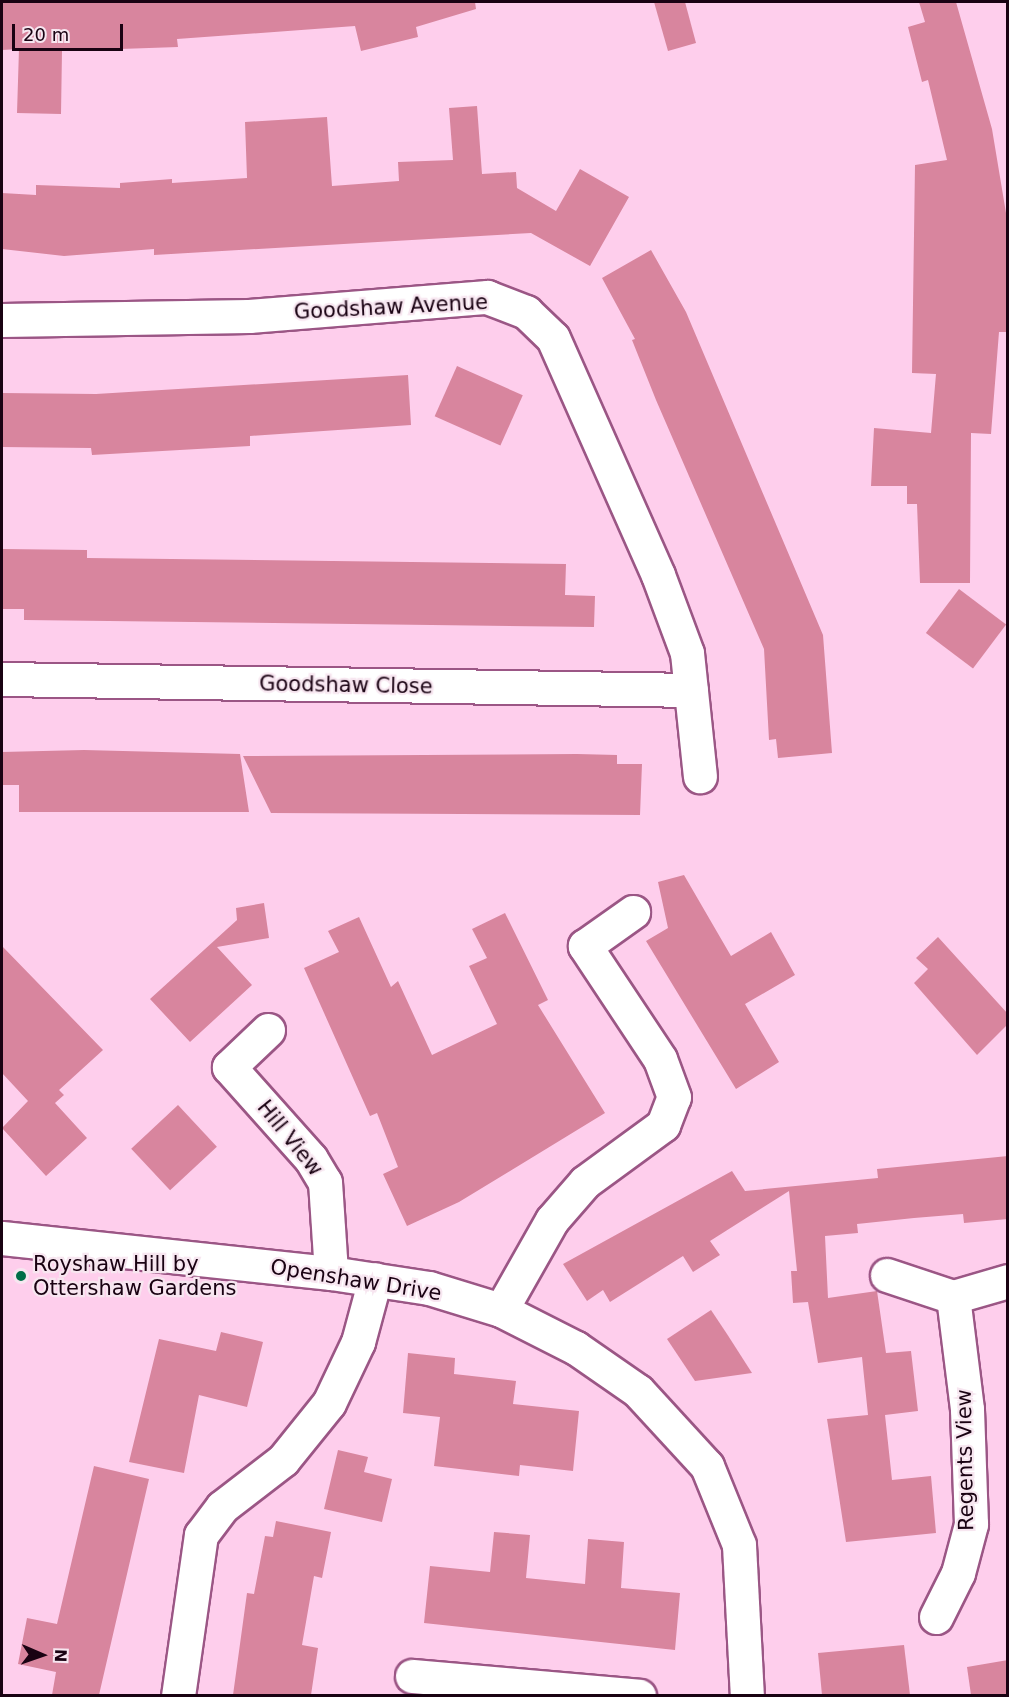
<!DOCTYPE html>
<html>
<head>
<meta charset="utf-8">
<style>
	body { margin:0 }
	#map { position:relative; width:1009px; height:1697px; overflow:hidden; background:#feceec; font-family:"DejaVu Sans",sans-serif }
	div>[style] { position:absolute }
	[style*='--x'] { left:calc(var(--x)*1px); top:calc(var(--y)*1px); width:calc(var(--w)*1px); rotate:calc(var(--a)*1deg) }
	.building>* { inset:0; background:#d8859e; transform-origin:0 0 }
	.roads { filter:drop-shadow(2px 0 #9b5685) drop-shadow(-2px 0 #9b5685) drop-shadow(0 2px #9b5685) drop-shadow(0 -2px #9b5685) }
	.street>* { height:33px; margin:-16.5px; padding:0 16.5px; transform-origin:16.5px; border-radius:16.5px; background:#fff }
	.dots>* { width:16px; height:16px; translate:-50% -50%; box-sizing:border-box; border:3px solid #f7e6f0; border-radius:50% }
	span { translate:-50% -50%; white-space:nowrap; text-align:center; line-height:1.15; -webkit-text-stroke:4.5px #f7e6f0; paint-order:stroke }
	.street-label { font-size:21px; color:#190212 }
	.poi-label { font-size:21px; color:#190212 }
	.left { translate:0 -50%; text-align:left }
	.frame { position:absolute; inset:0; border:3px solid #190212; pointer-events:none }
	.north { position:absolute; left:12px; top:1625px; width:60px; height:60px; -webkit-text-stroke:4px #f7e6f0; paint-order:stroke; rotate:92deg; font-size:16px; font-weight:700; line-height:24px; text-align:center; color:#190212 }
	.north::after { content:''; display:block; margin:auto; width:21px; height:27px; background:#190212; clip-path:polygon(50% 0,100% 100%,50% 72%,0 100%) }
	.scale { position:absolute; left:12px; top:24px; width:111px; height:27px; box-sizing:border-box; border:3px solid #190212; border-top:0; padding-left:8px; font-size:18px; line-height:21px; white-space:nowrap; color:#190212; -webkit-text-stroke:4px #f7e6f0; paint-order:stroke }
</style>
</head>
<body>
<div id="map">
	<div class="building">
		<div style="clip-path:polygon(2px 2px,475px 2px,476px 9px,416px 27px,418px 37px,361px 51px,355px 26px,177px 39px,178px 47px,62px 51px,61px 114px,17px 113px,19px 49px,2px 50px)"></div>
		<div style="clip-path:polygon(654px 2px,685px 2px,696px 43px,668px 51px)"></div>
		<div style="clip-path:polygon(919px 2px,956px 2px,992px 129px,1008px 225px,1008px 332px,999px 332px,991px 434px,971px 433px,970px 583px,920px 583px,917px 504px,907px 504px,907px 486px,871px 486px,874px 428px,931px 433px,936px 374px,912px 373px,915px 165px,947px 160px,928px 80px,922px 82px,908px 27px,925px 22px)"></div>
		<div style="clip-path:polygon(477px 106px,482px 174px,516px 172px,517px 188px,556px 211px,580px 169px,629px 197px,590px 266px,531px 233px,154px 255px,154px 249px,64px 256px,2px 249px,2px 193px,36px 195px,36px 185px,120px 188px,120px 183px,172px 179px,172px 183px,247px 178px,245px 122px,327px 117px,332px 186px,399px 181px,398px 162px,453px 160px,449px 108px)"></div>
		<div style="clip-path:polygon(651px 250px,686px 312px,823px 635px,832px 753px,778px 758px,776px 739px,769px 740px,764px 649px,656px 400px,632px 340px,635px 339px,602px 278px)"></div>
		<div style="left:457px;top:366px;width:72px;height:55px;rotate:24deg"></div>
		<div style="clip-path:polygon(408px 375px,411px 425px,250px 436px,250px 446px,92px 455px,91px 448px,2px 447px,2px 393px,96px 394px)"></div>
		<div style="clip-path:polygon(3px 549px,87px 550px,87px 558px,566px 564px,565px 595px,595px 596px,594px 627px,24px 620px,24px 609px,2px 609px)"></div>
		<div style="left:959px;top:589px;width:59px;height:55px;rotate:37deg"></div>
		<div style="clip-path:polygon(84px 750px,240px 754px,249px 812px,19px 812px,19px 785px,2px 785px,2px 752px)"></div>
		<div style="clip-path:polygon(577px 754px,617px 755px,617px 764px,642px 764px,640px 815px,271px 813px,243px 756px)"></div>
		<div style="clip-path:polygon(684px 875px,731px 956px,771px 932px,795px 975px,745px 1004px,779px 1062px,736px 1089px,646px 941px,668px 928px,658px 882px)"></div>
		<div style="clip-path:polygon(264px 903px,269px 938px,217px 947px,252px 985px,190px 1042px,150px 999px,237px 920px,236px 908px)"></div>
		<div style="clip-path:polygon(505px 913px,548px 1000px,538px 1005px,605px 1113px,459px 1202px,407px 1226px,383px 1174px,398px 1167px,377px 1113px,370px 1116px,304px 968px,339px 952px,328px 931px,359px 917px,391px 987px,398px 981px,432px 1055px,497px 1024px,469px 966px,487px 958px,472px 929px)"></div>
		<div style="clip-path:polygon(938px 937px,1008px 1014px,1008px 1024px,977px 1055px,914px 983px,928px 969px,916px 958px)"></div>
		<div style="clip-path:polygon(2px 946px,103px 1050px,59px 1090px,64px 1095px,55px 1103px,87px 1138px,46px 1176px,2px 1128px,28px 1101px,2px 1073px)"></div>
		<div style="left:178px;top:1105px;width:57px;height:64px;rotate:47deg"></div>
		<div style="clip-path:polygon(1008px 1156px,1008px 1219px,964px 1223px,963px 1214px,914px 1218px,857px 1224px,858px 1233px,825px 1236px,828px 1298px,877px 1291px,886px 1353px,911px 1351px,918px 1411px,885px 1415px,892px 1480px,931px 1476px,936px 1533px,846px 1542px,827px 1419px,868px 1415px,862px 1357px,818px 1363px,808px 1302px,793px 1303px,791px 1271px,797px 1271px,789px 1191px,710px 1241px,720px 1255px,693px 1272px,683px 1256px,610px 1302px,603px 1290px,587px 1301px,563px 1264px,732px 1171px,745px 1191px,878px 1178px,877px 1169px)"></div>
		<div style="clip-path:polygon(711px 1310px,727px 1334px,752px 1373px,695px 1381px,667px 1339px)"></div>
		<div style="clip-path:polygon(221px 1332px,263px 1342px,247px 1407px,199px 1395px,184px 1473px,129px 1462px,159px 1339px,216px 1351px)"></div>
		<div style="clip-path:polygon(408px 1353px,455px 1358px,454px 1374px,516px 1381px,513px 1404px,579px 1411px,573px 1471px,520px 1465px,519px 1476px,434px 1466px,440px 1417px,403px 1413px)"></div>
		<div style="clip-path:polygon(338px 1450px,368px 1457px,364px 1472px,392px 1479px,382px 1522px,324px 1509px)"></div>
		<div style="clip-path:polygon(94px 1466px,149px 1479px,99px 1695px,52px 1695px,56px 1672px,18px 1664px,27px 1618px,57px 1624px)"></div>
		<div style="clip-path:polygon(276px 1521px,331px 1532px,322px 1578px,314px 1576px,302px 1645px,318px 1648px,311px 1695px,233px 1695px,247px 1593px,254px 1594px,265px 1536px,273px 1537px)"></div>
		<div style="clip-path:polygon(494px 1532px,530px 1535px,526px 1578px,585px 1584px,588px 1539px,624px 1542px,621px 1588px,680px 1593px,675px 1650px,424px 1623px,430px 1566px,490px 1572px)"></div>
		<div style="clip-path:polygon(904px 1645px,910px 1695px,822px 1695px,818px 1653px)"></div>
		<div style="clip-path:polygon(1008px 1660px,1008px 1695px,971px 1695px,967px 1667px)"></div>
	</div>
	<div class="roads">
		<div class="street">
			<div style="--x:2;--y:320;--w:247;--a:-0.9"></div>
			<div style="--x:249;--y:316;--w:239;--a:-4.6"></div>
			<div style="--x:487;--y:297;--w:42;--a:21"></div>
			<div style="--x:526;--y:312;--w:37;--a:44"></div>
			<div style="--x:553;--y:338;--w:259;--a:66.1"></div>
			<div style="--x:658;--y:575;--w:83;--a:69.6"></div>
			<div style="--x:687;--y:653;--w:124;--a:84"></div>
			<div style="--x:2;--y:679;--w:689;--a:0.91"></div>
			<div style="--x:268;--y:1030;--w:54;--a:136.5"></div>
			<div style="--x:229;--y:1067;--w:123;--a:48.3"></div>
			<div style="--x:311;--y:1159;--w:27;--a:59"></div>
			<div style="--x:325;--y:1182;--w:91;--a:86.2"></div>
			<div style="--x:2;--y:1238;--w:331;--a:6.1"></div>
			<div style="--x:331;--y:1273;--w:99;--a:8.7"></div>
			<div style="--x:429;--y:1288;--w:75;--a:17"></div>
			<div style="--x:501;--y:1310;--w:84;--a:26.9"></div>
			<div style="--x:576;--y:1348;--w:75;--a:34.7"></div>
			<div style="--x:638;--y:1391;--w:102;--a:47.4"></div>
			<div style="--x:707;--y:1466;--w:85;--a:67.9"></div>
			<div style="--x:739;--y:1545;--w:151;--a:87"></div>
			<div style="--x:887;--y:1275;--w:70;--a:18.4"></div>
			<div style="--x:501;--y:1310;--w:103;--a:-60.5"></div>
			<div style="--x:552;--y:1220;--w:50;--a:-49"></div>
			<div style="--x:585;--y:1182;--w:97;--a:-36.2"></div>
			<div style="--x:663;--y:1125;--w:30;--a:-69"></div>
			<div style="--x:674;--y:1097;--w:40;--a:-110.2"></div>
			<div style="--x:660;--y:1059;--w:136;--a:-123.6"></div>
			<div style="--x:585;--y:946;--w:59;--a:-35.3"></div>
			<div style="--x:936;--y:1617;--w:49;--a:-63.4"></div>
			<div style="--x:958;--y:1573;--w:51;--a:-75.1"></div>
			<div style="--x:971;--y:1524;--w:115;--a:-92"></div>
			<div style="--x:967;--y:1409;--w:113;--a:-97.1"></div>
			<div style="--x:953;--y:1297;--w:57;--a:-16.2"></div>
			<div style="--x:412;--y:1676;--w:228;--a:5"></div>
			<div style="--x:178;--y:1696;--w:163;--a:-81.9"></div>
			<div style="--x:201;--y:1535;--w:35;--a:-53"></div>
			<div style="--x:222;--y:1507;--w:77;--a:-37.6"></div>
			<div style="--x:283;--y:1460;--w:73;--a:-51.1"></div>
			<div style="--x:329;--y:1403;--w:68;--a:-64.6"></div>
			<div style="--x:358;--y:1342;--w:65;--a:-74.9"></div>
		</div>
	</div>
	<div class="dots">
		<div style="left:21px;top:1276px;background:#006f48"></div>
	</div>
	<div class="street-label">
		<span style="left:391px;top:307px;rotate:-3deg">Goodshaw Avenue</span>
		<span style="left:346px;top:685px;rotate:1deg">Goodshaw Close</span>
		<span style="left:290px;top:1138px;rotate:51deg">Hill View</span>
		<span style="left:356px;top:1280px;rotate:9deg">Openshaw Drive</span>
		<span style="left:965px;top:1460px;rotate:-91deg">Regents View</span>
	</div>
	<div class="poi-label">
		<span class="left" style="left:33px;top:1276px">Royshaw Hill by<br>Ottershaw Gardens</span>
	</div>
	<div class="frame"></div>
	<div class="north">N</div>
	<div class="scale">20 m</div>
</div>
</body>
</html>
